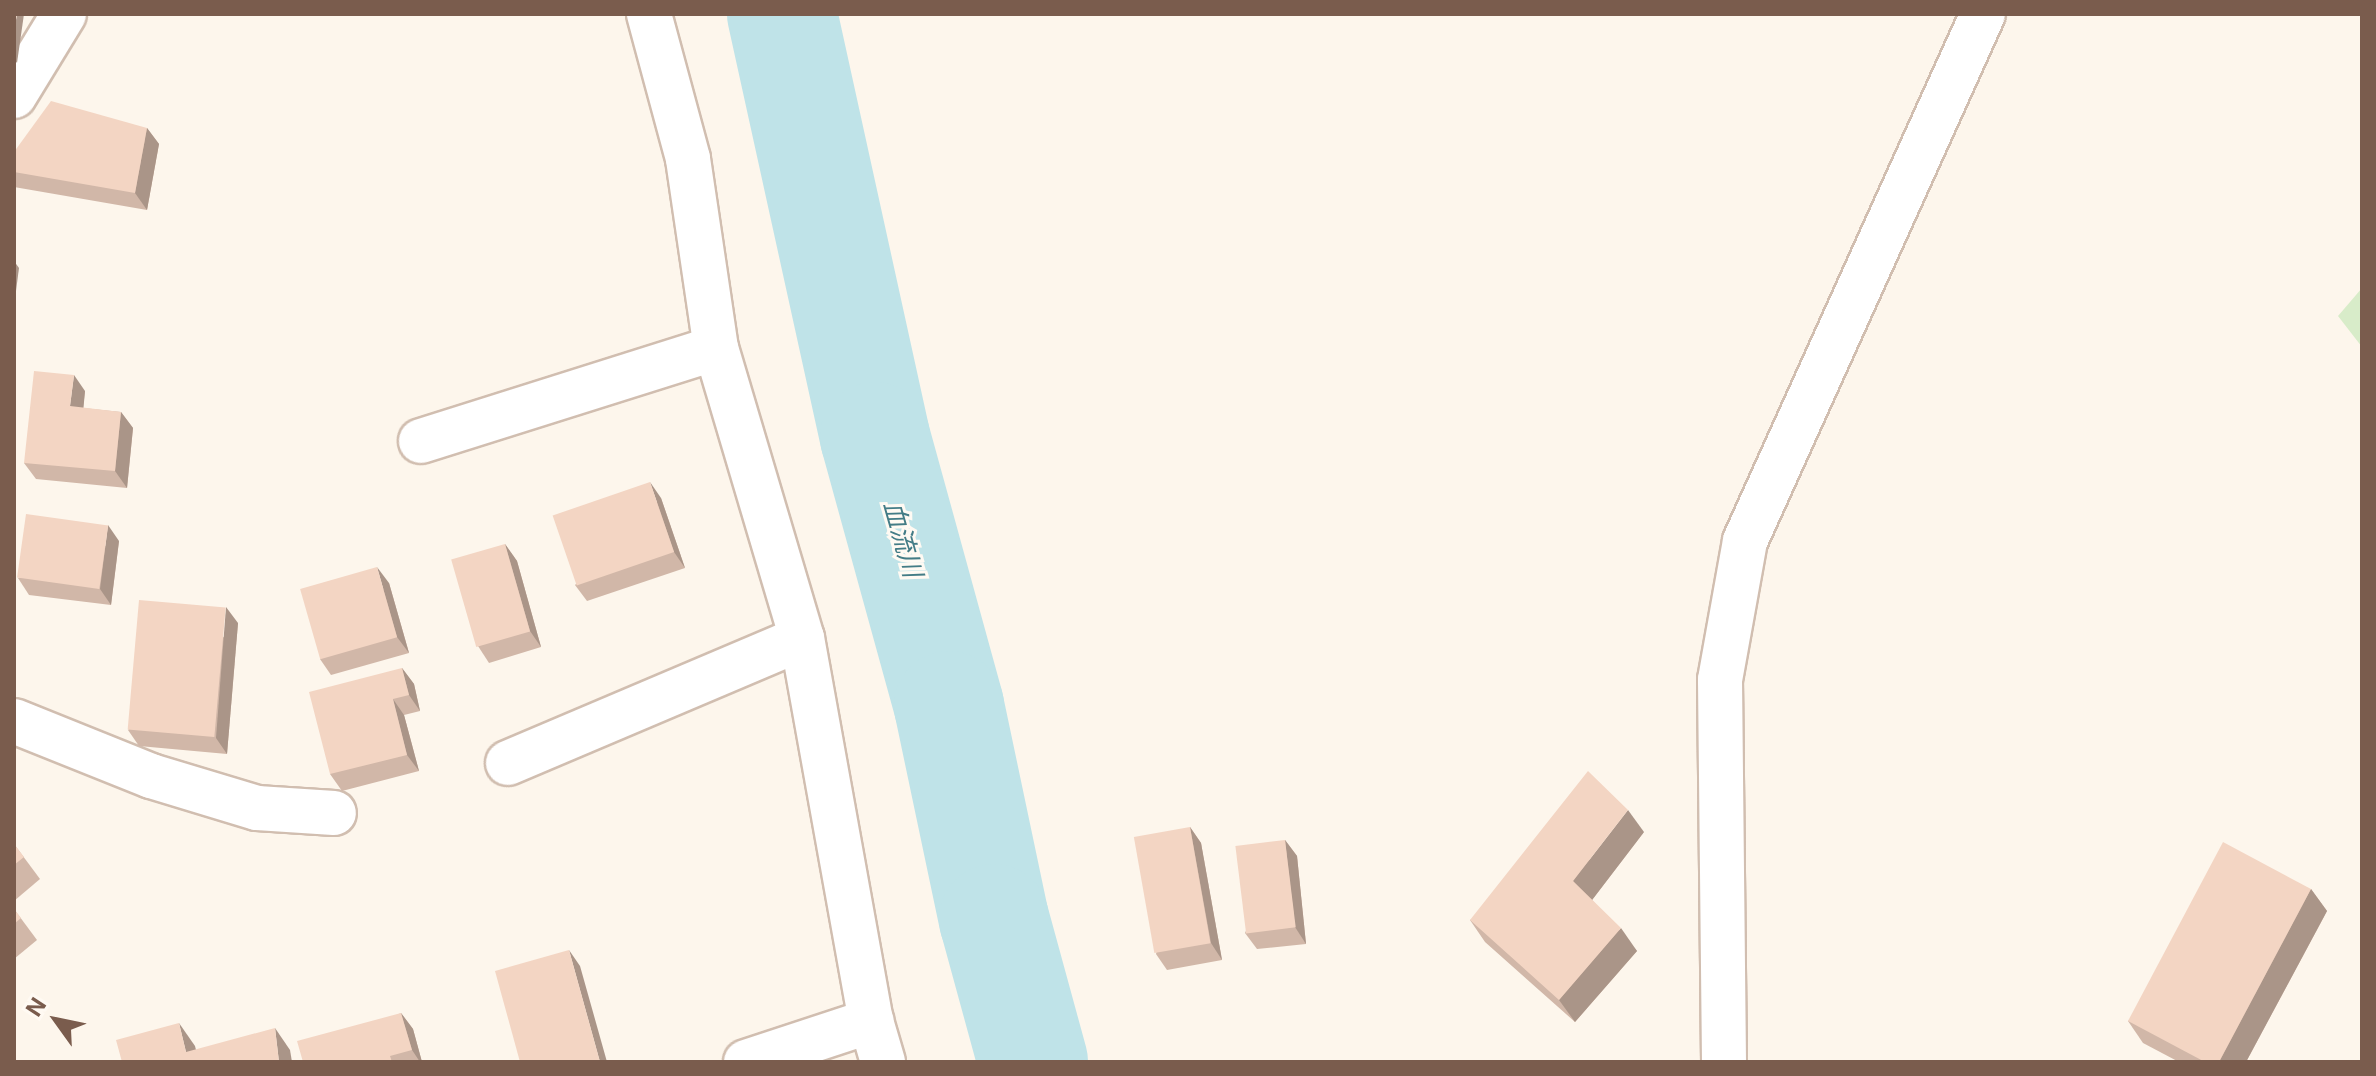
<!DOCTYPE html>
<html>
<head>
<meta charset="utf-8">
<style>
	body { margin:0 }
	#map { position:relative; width:2376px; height:1076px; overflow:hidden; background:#fdf6ec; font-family:Inter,"Noto Sans JP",sans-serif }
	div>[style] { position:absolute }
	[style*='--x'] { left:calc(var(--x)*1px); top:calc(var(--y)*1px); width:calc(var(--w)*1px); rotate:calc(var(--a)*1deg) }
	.green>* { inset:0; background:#d8ecc9 }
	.river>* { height:110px; margin:-55px; padding:0 55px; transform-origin:55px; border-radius:55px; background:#bfe3e8 }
	.roads { filter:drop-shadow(2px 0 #d1beb0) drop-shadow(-2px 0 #d1beb0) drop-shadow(0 2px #d1beb0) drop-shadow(0 -2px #d1beb0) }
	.street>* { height:44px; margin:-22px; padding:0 22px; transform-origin:22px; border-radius:22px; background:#fff }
	.wall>* { inset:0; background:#d1b7a8 }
	.shaded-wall>* { inset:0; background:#aa9588 }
	.building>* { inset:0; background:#f3d5c3; transform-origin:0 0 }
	span { translate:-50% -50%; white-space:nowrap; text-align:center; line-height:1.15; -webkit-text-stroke:6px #fffaf3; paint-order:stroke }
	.water-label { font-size:26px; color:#437c86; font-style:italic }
	.frame { position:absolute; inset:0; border:16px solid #7a5c4d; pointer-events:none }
	.north { position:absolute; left:16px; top:980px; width:80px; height:80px; -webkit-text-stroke:6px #fffaf3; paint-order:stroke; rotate:303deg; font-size:22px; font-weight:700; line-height:32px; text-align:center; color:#7a5c4d }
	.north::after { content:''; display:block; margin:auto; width:28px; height:36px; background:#7a5c4d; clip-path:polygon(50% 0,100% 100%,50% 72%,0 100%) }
</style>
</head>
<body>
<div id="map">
	<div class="green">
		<div style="clip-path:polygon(2362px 288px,2362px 347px,2338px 316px)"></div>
	</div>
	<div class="river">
		<div style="--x:782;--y:14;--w:433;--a:77.6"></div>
		<div style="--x:875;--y:437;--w:279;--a:74.6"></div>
		<div style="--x:949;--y:706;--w:218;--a:78.1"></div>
		<div style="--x:994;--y:919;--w:148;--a:74.7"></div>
	</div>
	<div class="roads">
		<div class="street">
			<div style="--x:649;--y:14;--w:150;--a:74.9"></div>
			<div style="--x:688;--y:159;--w:191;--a:81.6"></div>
			<div style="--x:716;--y:348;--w:302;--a:73.5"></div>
			<div style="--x:802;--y:638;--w:389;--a:79.8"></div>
			<div style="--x:871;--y:1021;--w:43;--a:73.7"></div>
			<div style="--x:14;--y:96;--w:96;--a:-58.6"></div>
			<div style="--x:421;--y:441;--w:309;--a:-17.5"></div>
			<div style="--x:14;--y:721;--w:148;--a:21.9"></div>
			<div style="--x:151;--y:776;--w:111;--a:16.8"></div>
			<div style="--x:257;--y:808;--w:77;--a:3.7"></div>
			<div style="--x:508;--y:763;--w:319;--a:-23"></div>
			<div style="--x:746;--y:1062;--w:132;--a:-18.2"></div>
			<div style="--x:1724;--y:1062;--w:382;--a:-90.6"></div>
			<div style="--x:1720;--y:680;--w:141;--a:-79.8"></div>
			<div style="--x:1745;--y:541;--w:578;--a:-65.7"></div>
		</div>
	</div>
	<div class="wall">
		<div style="clip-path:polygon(147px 128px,159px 144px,147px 210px,14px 187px,14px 152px)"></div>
		<div style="clip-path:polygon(85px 391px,83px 408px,121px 412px,133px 428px,127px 488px,36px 479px,24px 463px)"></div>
		<div style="clip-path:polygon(661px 498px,685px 568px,587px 601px,575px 585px)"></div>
		<div style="clip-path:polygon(119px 541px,111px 605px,29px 595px,18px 578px)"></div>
		<div style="clip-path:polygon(505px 544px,517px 561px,541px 647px,489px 663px,478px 646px)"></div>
		<div style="clip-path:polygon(389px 583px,409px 653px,331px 675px,320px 659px)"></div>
		<div style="clip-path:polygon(238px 623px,227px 754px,139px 746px,128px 730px)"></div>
		<div style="clip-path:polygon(402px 668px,414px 684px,420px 711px,404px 715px,419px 771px,342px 791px,330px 774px)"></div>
		<div style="clip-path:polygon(1190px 827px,1201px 843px,1222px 960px,1167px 970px,1156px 954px)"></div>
		<div style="clip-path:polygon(1644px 832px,1592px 900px,1637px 951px,1575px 1022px,1485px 942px,1470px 920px)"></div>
		<div style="clip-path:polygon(1285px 840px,1297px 856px,1306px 944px,1257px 949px,1245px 933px)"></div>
		<div style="clip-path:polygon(14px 844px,40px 879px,14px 901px)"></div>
		<div style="clip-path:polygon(2311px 889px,2327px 911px,2246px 1062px,2179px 1062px,2143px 1043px,2128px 1021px)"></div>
		<div style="clip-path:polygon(14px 909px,37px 940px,14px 959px)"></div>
		<div style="clip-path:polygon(401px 1013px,413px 1029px,422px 1062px,303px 1062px)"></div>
	</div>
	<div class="shaded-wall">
		<div style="clip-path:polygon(17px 14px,24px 14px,17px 63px,14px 59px,14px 31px)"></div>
		<div style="clip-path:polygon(147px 128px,159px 144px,147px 210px,135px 193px)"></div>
		<div style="clip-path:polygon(14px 261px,19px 268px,14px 306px)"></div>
		<div style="clip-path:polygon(74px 375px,85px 391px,82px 423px,70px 406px)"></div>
		<div style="clip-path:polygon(121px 412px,133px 428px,127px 488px,115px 471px)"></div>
		<div style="clip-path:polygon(650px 482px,661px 498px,685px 568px,674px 552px)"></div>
		<div style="clip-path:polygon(108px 525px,119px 541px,111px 605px,100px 589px)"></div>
		<div style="clip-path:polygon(505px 544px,517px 561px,541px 647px,530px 631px)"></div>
		<div style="clip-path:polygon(377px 567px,389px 583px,409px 653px,397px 637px)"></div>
		<div style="clip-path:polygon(226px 607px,238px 623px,227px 754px,216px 738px)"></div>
		<div style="clip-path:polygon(402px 668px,414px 684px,420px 711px,409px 695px)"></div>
		<div style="clip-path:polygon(393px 699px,404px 715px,419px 771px,407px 755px)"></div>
		<div style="clip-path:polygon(1628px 810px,1644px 832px,1589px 904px,1573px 881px)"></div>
		<div style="clip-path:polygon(1190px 827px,1201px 843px,1222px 960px,1211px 943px)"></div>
		<div style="clip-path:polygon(1285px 840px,1297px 856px,1306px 944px,1295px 927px)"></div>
		<div style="clip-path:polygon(2311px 889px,2327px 911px,2246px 1062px,2219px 1062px)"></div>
		<div style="clip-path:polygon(1621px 928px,1637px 951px,1575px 1022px,1559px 1000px)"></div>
		<div style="clip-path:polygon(569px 950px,580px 966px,607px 1062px,600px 1062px)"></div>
		<div style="clip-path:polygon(401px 1013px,413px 1029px,422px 1062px,420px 1062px,412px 1050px)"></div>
		<div style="clip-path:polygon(179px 1023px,195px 1046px,199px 1062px,186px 1052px)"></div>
		<div style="clip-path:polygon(275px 1028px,290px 1050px,292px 1062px,279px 1062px)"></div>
	</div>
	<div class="building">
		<div style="clip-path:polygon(14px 14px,17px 14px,14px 31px)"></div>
		<div style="clip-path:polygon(51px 101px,147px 128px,135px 193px,14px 172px,14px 152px)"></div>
		<div style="clip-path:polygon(34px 371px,74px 375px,70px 406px,121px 412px,115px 471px,24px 463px)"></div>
		<div style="left:650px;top:482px;width:74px;height:103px;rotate:71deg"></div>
		<div style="left:26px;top:514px;width:83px;height:64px;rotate:8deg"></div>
		<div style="left:505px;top:544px;width:91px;height:56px;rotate:74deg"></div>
		<div style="left:377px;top:567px;width:73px;height:80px;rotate:74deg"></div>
		<div style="left:139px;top:600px;width:87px;height:130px;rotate:5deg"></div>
		<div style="clip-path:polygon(402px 668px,409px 695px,393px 699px,407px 755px,330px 774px,309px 692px)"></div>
		<div style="clip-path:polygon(1588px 771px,1628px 810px,1573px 881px,1621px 928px,1559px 1000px,1470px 920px)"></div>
		<div style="left:1190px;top:827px;width:118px;height:57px;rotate:80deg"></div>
		<div style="left:1285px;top:840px;width:88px;height:50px;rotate:83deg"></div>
		<div style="clip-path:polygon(2223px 842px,2311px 889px,2219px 1062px,2205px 1062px,2128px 1021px)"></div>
		<div style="clip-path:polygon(14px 844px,24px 857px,14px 865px)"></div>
		<div style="clip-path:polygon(14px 909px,21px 918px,14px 924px)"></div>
		<div style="clip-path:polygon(569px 950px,600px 1062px,520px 1062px,495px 971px)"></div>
		<div style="clip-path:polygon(401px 1013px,412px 1050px,390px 1056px,392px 1062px,303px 1062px,297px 1041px)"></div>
		<div style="clip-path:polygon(179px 1023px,186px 1052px,275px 1028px,279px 1062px,122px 1062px,116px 1040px)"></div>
	</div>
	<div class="water-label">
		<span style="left:903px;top:539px;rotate:74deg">血流川</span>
	</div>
	<div class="frame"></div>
	<div class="north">N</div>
</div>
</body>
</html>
